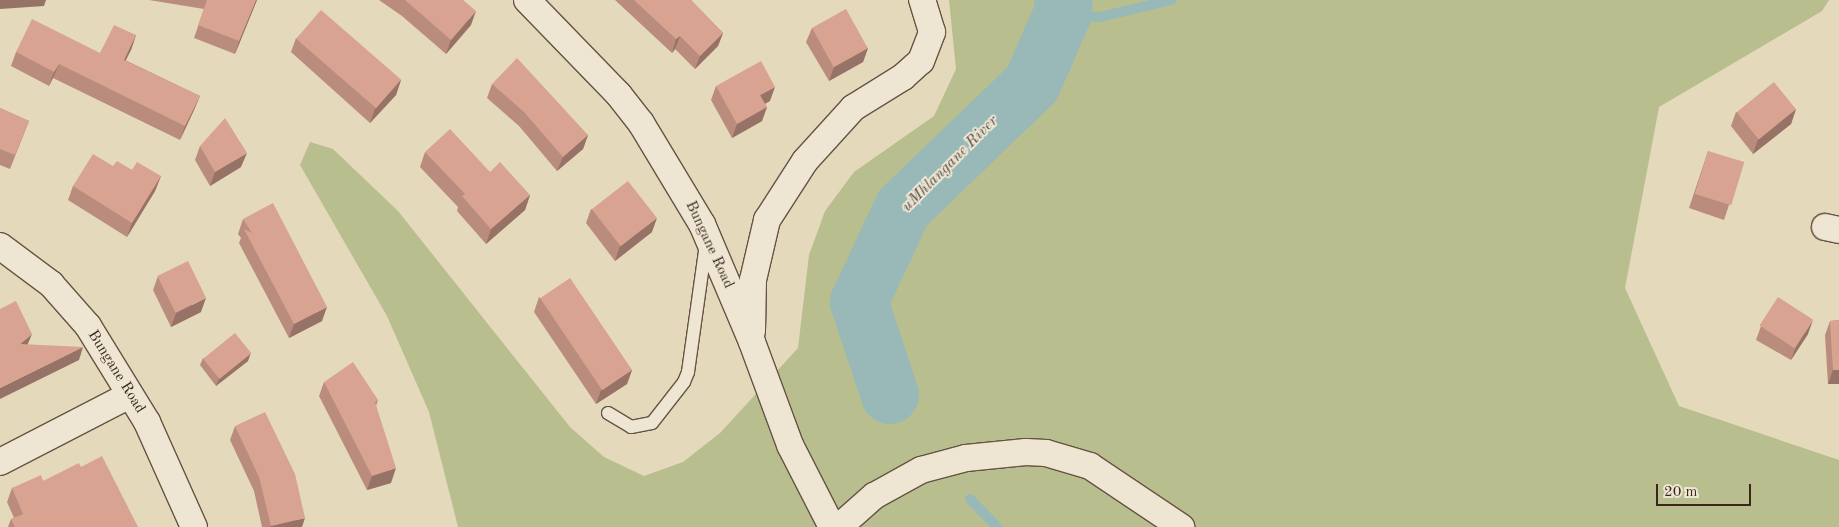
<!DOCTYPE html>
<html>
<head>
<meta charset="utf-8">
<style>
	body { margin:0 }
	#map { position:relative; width:1839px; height:527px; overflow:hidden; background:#e5d9bb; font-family:"Old Standard TT",serif }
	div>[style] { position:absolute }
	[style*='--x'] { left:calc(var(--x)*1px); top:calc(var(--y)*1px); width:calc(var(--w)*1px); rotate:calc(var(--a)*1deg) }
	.green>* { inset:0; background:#b8be8d }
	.stream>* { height:10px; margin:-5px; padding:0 5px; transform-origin:5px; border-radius:5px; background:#98b9b8 }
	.river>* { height:58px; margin:-29px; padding:0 29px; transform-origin:29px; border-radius:29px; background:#98b9b8 }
	.roads { filter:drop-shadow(1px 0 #665343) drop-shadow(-1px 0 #665343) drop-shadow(0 1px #665343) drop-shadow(0 -1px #665343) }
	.lane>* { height:12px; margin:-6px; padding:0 6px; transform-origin:6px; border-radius:6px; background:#eee6d3 }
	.street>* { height:26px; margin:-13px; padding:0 13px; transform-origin:13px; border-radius:13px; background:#eee6d3 }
	.wall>* { inset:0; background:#ba8c7d }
	.shaded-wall>* { inset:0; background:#977266 }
	.building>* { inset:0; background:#d8a391; transform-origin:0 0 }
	span { translate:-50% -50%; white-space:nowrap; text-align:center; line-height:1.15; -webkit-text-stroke:4px #eee6d3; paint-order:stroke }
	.street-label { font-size:15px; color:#3c261b }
	.water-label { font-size:16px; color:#534b42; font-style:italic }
	.scale { position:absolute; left:1656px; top:484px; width:95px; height:22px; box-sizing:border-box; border:2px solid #3c261b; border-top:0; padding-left:6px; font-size:15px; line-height:18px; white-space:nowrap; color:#3c261b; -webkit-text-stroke:4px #eee6d3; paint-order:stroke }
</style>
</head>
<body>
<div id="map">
	<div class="green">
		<div style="clip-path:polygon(949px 0,1829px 0,1822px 11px,1659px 107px,1625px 288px,1679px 406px,1839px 460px,1839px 527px,458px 527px,429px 412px,387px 316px,300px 165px,310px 142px,333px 149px,398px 211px,570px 427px,604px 457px,644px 476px,683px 462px,720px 433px,798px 348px,809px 255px,825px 211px,854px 172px,934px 116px,956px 69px)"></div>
	</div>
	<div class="stream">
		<div style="--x:1062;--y:15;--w:38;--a:3"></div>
		<div style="--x:1100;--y:17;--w:74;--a:-13.3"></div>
		<div style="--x:970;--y:499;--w:39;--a:46"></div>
	</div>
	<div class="river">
		<div style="--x:890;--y:395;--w:98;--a:-108.4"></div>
		<div style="--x:859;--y:302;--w:104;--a:-64.9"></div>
		<div style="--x:903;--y:208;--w:179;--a:-43.9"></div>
		<div style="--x:1032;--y:84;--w:75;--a:-66.5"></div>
		<div style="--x:1062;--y:15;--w:15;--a:-82"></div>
	</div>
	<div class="roads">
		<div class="lane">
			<div style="--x:608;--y:413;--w:27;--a:31"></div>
			<div style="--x:631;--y:427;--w:21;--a:-11"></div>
			<div style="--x:652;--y:423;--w:52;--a:-52"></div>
			<div style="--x:684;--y:382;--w:11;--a:-68"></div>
			<div style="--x:688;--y:372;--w:129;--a:-82"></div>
		</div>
		<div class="street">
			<div style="--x:527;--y:0;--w:132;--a:45.9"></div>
			<div style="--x:619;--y:95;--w:36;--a:52"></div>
			<div style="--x:641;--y:123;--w:118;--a:58.9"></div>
			<div style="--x:702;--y:224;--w:128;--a:67"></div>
			<div style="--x:752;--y:342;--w:110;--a:69.7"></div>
			<div style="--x:790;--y:445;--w:92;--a:62.9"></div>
			<div style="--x:1825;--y:227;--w:14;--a:12"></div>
			<div style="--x:0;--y:246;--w:64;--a:36.7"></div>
			<div style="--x:51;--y:284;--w:56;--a:48.6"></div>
			<div style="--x:88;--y:326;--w:113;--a:58.4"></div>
			<div style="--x:147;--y:422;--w:115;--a:65.9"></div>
			<div style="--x:752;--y:331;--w:51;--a:-88.9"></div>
			<div style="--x:753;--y:280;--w:62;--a:-76.9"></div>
			<div style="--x:767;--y:220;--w:70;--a:-57.2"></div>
			<div style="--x:805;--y:161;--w:72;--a:-47.8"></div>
			<div style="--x:853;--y:108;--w:59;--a:-31.8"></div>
			<div style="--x:903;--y:77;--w:24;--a:-42"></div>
			<div style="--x:921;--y:61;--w:31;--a:-69"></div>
			<div style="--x:932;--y:32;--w:34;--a:-107"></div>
			<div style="--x:0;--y:462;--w:146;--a:-27.3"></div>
			<div style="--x:839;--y:527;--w:47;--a:-41.5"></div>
			<div style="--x:874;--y:496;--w:54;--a:-29"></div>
			<div style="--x:921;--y:470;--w:47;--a:-14.9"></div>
			<div style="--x:966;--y:458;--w:60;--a:-5.7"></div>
			<div style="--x:1026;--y:452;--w:20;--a:3"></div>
			<div style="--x:1046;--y:453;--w:46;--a:16.5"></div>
			<div style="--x:1090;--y:466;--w:110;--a:33.8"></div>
		</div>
	</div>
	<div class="wall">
		<div style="clip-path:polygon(149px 0,257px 0,235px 54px,194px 38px,204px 9px)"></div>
		<div style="clip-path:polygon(379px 0,463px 0,471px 25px,446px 54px,402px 16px)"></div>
		<div style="clip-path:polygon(615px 0,691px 0,723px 33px,718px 46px,695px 69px,675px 49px,672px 53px)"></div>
		<div style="clip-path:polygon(812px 28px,868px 48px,863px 62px,829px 81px,806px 42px)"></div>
		<div style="clip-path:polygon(136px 35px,131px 50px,125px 60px,200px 96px,194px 110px,180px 140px,53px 78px,49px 86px,11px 66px,16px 52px,100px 53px)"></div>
		<div style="clip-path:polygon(296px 38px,401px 80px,396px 95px,370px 123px,291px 52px)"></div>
		<div style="clip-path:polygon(492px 84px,588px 135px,583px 149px,557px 171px,519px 126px,487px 98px)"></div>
		<div style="clip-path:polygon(716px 86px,770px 101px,765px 104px,767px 107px,762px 121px,732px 138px,711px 100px)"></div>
		<div style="clip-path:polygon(0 108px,29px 121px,10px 169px,0 165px)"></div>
		<div style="clip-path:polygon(1796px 109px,1791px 124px,1753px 154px,1731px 126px,1736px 112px)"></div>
		<div style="clip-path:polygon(200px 146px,241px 167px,210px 186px,195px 160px)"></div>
		<div style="clip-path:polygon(1708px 151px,1729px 205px,1724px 220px,1689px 208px)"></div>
		<div style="clip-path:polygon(425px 152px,490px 172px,530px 195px,525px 210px,486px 244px,457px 211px,458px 207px,420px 167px)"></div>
		<div style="clip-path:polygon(113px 166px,161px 176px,155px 191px,127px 237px,68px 200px,73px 186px)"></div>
		<div style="clip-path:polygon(591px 209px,652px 232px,615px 261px,586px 223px)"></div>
		<div style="clip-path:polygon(243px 219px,322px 321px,289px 338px,239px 243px,241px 238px,238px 234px)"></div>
		<div style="clip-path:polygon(158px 276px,201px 312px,171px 327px,153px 290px)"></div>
		<div style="clip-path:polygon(539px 297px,632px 370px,627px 384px,596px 404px,534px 312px)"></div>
		<div style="clip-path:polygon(1839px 320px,1839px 384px,1828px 384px,1825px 335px,1830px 321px)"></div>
		<div style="clip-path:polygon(1761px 326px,1808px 334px,1791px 360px,1756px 340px)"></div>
		<div style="clip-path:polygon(203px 358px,248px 361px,216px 386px,200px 365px)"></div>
		<div style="clip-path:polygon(324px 382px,378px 400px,376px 406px,391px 483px,367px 490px,319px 396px)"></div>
		<div style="clip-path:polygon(235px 426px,302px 527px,262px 527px,254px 491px,230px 440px)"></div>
		<div style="clip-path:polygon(81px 467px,138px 527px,8px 527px,11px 519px,14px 518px,7px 502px,12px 488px,43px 481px)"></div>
	</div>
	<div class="shaded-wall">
		<div style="clip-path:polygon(0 0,46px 0,44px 6px,0 9px)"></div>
		<div style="clip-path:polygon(256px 0,257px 0,235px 54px,239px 41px)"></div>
		<div style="clip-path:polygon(476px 11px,471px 25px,446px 54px,451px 40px)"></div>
		<div style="clip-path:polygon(723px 33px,718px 46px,695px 69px,700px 56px)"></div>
		<div style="clip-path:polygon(136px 35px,131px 50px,119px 74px,124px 60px)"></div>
		<div style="clip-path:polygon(680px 36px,675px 49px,672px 53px,676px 39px)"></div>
		<div style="clip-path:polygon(868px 48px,863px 62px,829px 81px,834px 67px)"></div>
		<div style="clip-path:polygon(59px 64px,53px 78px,49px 86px,54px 72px)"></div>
		<div style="clip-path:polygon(401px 80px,396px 95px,370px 123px,375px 109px)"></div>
		<div style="clip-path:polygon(775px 87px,770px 101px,755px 109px,760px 95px)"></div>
		<div style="clip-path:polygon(200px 96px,194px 110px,180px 140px,185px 126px)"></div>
		<div style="clip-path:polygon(767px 107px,762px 121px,732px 138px,737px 124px)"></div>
		<div style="clip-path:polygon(1796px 109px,1791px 124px,1753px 154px,1758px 139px)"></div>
		<div style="clip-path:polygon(588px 135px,583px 149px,557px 171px,563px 157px)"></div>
		<div style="clip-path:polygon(247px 153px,241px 167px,210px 186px,215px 172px)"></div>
		<div style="clip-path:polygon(161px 176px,155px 191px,127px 237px,132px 223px)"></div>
		<div style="clip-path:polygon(530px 195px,525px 210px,486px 244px,491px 229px)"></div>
		<div style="clip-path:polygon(657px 218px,652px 232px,615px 261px,620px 246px)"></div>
		<div style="clip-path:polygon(206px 298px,201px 312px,171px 327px,176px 313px)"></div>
		<div style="clip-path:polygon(327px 307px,322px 321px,289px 338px,294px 324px)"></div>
		<div style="clip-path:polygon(1813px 320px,1808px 334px,1791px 360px,1796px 346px)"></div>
		<div style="clip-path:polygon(32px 334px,27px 346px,20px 344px)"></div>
		<div style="clip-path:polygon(83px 347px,79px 360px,0 399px,0 388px)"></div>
		<div style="clip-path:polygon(251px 353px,248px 361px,216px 386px,219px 378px)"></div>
		<div style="clip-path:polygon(632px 370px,627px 384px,596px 404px,601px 390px)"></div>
		<div style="clip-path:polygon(1833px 370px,1839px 370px,1839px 384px,1828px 384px)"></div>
		<div style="clip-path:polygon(396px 468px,391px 483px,367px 490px,372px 476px)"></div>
		<div style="clip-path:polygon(305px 518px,302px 527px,270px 527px,271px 526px)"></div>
	</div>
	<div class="building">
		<div style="clip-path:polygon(207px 0,256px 0,239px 41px,198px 25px)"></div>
		<div style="clip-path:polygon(405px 0,463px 0,476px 11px,451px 40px)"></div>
		<div style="clip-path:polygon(634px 0,691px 0,723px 33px,700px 56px,680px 36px,676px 39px)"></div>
		<div style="left:846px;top:9px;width:45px;height:39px;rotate:61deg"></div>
		<div style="left:321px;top:10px;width:106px;height:38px;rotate:41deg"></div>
		<div style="clip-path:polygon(32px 19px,100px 53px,114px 25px,136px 35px,124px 60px,200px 96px,185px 126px,59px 64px,54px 72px,16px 52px)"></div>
		<div style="clip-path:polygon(517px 58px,588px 135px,563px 157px,524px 112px,492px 84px)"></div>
		<div style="clip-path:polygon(761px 61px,775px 87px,760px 95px,767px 107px,737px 124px,716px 86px)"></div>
		<div style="left:1774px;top:82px;width:35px;height:48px;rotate:51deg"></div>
		<div style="clip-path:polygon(0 108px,29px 121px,15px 155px,0 149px)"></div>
		<div style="clip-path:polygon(225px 118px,247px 153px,215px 172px,200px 146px)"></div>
		<div style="clip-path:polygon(450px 129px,490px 172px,500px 162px,530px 195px,491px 229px,462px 196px,465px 194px,425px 152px)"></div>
		<div style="left:1708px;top:151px;width:38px;height:45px;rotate:17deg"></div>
		<div style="clip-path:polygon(93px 154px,113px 166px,117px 161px,132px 170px,137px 162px,161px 176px,132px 223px,73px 186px)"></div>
		<div style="left:628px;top:181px;width:47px;height:46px;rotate:52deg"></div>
		<div style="clip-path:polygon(273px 203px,327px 307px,294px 324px,244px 229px,252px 233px,243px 219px)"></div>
		<div style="left:188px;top:261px;width:41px;height:34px;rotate:64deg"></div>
		<div style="left:570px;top:278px;width:111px;height:36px;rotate:56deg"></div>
		<div style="left:1778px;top:297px;width:42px;height:34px;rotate:33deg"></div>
		<div style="clip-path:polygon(16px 301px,32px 334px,20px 344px,83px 347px,0 388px,0 309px)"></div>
		<div style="clip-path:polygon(1839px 320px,1839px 370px,1833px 370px,1830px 321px)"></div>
		<div style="left:235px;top:333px;width:26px;height:41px;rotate:51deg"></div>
		<div style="clip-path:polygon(353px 362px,378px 400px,375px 402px,396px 468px,372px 476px,324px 382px)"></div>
		<div style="clip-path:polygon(265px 412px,295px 474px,305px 518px,271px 526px,259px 477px,235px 426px)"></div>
		<div style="clip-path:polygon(102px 456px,138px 527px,15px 527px,11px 519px,23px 514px,12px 488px,41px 475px,43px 481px,79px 463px,81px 467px)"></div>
	</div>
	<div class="street-label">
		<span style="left:709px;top:245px;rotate:65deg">Bungane Road</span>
		<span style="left:116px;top:372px;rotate:58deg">Bungane Road</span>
	</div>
	<div class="water-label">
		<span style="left:950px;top:164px;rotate:-45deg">uMhlangane River</span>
	</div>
	<div class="scale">20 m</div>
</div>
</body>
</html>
